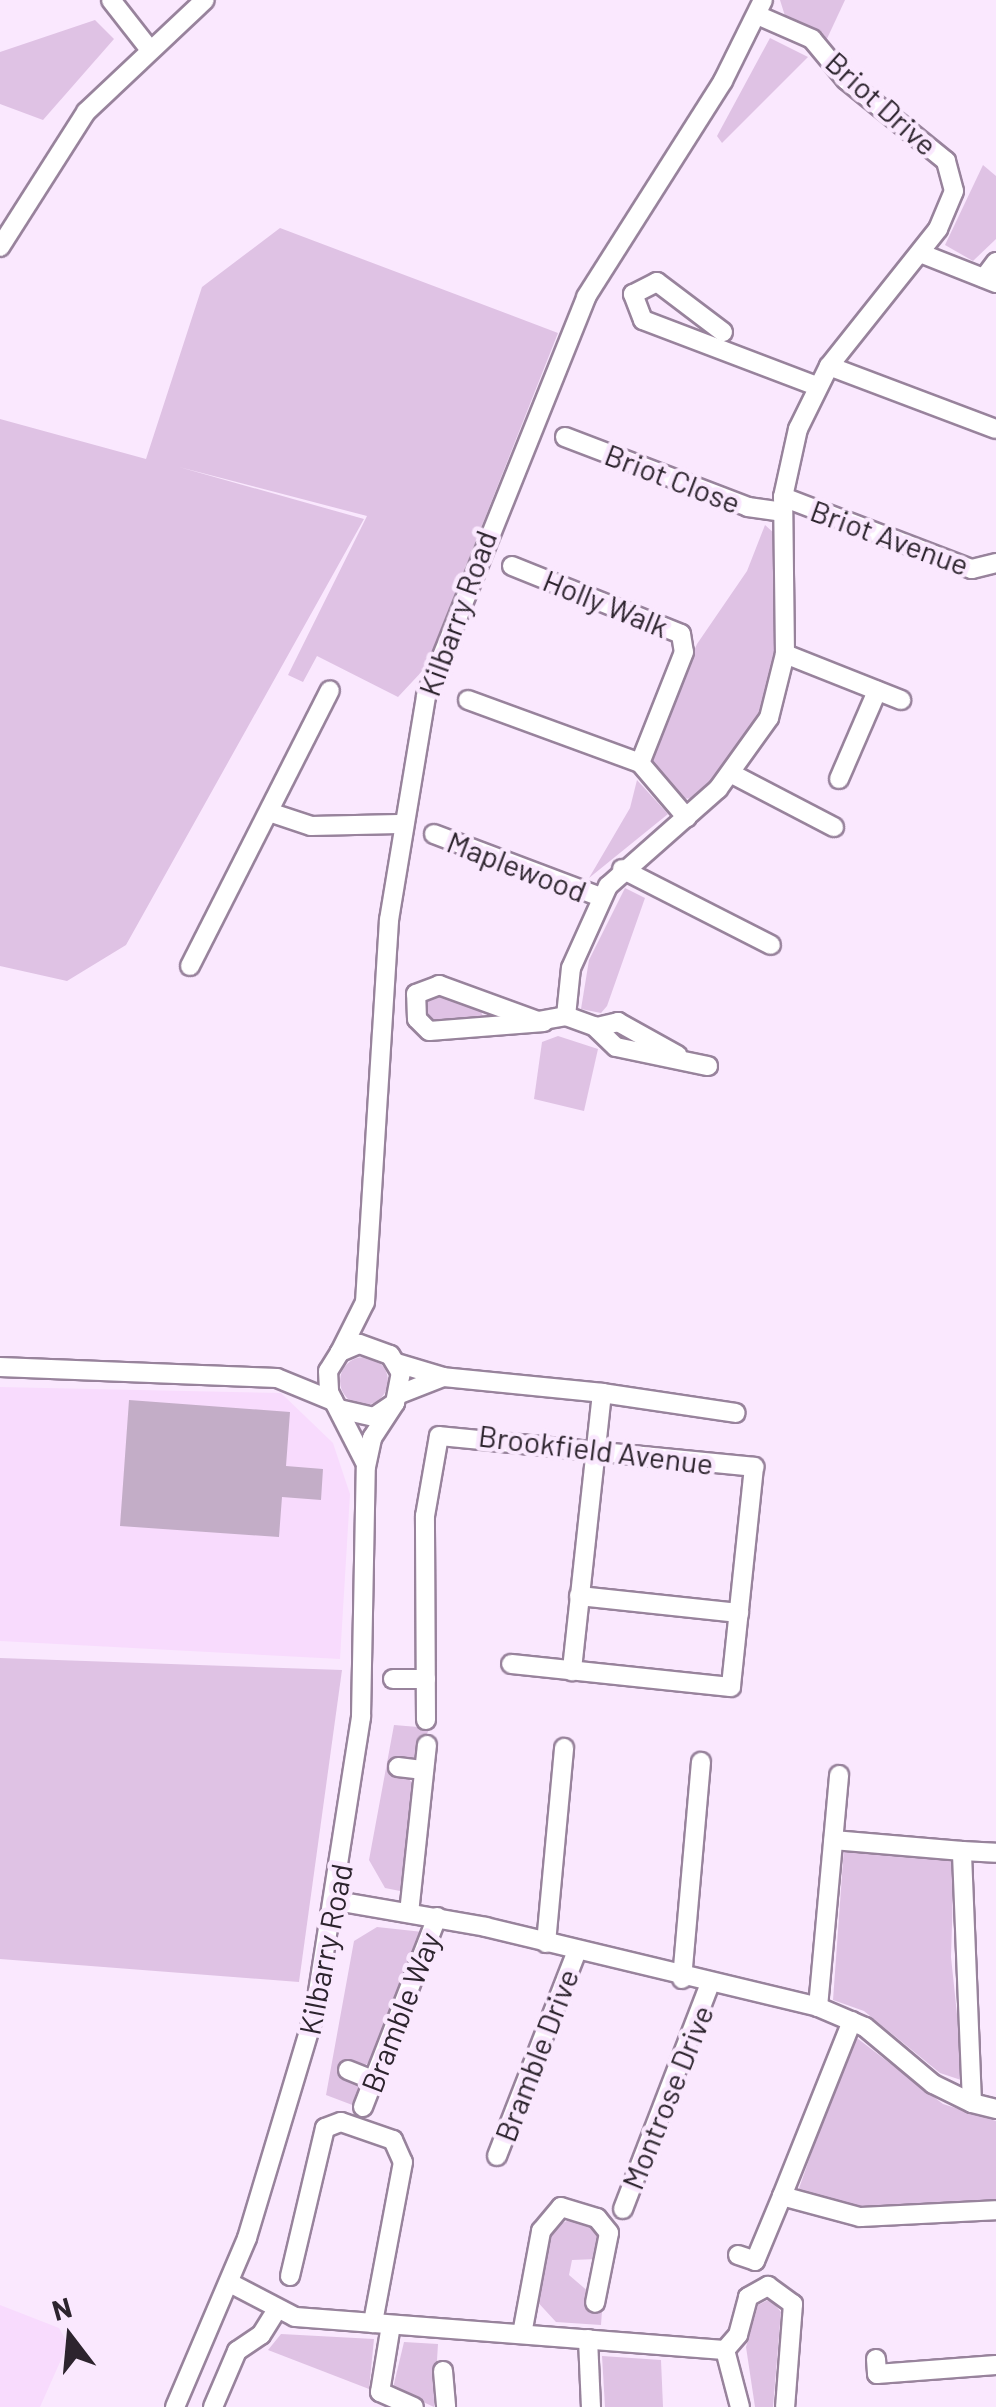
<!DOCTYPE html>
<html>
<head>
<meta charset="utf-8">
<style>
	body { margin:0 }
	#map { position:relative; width:996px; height:2407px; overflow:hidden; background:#fae8fe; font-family:Barlow,sans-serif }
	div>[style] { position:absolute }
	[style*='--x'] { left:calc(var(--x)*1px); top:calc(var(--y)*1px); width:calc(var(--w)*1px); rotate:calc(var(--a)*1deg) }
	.built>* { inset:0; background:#f8dbfd }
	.green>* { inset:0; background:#dfc2e4 }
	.round { border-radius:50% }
	.building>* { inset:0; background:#c3adc7 }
	.roads { filter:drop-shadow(2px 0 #98839c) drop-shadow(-2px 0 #98839c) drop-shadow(0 2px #98839c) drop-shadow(0 -2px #98839c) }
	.minor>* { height:18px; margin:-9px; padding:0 9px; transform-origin:9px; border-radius:9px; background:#fff }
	span { translate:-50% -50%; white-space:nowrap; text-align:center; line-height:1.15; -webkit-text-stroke:9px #fae8fe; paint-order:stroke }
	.street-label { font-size:30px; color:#2d242e }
	.north { position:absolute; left:20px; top:2287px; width:100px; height:100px; -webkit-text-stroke:8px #fae8fe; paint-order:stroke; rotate:344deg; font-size:28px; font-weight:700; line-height:40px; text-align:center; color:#2d242e }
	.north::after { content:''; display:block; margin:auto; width:35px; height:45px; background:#2d242e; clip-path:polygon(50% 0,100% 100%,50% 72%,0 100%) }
</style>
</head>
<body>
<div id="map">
	<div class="built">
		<div style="clip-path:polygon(0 1387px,281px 1393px,333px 1443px,350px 1494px,340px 1659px,0 1641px)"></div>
		<div style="clip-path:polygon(0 2305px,59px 2328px,68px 2344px,40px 2407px,0 2407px)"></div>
	</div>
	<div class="green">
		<div style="clip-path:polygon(780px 0,845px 0,825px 43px,785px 16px)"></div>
		<div style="clip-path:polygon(95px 20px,114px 39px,43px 120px,0 104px,0 52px)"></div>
		<div style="clip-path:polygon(770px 38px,808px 57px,722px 143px,717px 136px)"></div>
		<div style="clip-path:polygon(983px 165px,996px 176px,996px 239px,973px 261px,945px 245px)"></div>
		<div style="clip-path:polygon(280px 228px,558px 333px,426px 667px,398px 697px,317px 656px,303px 682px,288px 675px,367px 516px,179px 467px,364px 519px,126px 945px,67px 981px,0 966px,0 419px,146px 459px,202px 287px)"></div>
		<div style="clip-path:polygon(765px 525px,775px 534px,778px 634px,765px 708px,717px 778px,695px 798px,682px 799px,651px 765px,651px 752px,697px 644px,747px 571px)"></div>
		<div style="clip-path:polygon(637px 780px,668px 814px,589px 878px,630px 808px)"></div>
		<div style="clip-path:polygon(625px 888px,645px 898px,607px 1006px,601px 1013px,581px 1009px,589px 960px)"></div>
		<div style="clip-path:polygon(433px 991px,478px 1006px,483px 1016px,433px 1024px,423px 1018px,422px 997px)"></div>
		<div style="clip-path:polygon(558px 1036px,598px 1049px,584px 1111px,534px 1099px,542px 1042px)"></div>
		<div class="round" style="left:340px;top:1357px;width:48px;height:48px"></div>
		<div style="clip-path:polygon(0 1658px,342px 1670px,299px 1982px,0 1959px)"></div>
		<div style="clip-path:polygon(394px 1725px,430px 1728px,405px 1775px,416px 1787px,405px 1892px,385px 1888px,369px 1860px)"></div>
		<div style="clip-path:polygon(844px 1847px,954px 1859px,951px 1957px,964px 2081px,940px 2073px,864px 2011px,833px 2000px)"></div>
		<div style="clip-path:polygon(377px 1927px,423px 1932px,375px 2058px,364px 2066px,347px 2061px,360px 2091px,355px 2106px,326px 2095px,354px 1941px)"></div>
		<div style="clip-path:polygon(853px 2035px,943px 2104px,996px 2121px,996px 2203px,859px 2209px,797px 2194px)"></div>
		<div style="clip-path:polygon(576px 2216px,603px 2236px,597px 2259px,572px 2260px,569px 2275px,590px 2293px,588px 2308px,602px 2311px,601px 2325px,556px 2322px,533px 2297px,548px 2231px)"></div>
		<div style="clip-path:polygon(770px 2299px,781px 2312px,773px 2407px,755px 2407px,746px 2347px,758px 2305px)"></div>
		<div style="clip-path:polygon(281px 2334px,374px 2339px,369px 2389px,268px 2350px)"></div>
		<div style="clip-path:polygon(404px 2342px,438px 2344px,434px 2407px,393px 2388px)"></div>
		<div style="clip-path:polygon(602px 2356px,661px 2360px,663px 2407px,605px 2407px)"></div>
	</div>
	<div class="building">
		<div style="clip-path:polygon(129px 1400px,290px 1412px,286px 1466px,323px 1469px,321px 1500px,282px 1497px,279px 1537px,120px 1526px)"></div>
	</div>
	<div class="roads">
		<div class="minor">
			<div style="--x:111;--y:0;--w:58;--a:52"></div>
			<div style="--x:0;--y:247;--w:160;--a:-57.5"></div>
			<div style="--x:86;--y:112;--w:163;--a:-43.3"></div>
			<div style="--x:920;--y:253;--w:82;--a:21.5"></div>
			<div style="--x:984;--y:278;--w:20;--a:-53"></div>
			<div style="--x:723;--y:332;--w:83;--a:-142.9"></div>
			<div style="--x:657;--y:282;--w:27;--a:153"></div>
			<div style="--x:633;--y:294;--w:28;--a:69"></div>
			<div style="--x:643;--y:320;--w:186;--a:20.8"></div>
			<div style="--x:829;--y:366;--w:178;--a:20.7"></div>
			<div style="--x:565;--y:437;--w:196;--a:20.9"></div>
			<div style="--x:748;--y:507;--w:34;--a:8"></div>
			<div style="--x:783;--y:497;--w:202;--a:20.9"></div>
			<div style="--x:972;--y:569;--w:25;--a:-14"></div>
			<div style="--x:512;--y:566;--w:182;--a:21.9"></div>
			<div style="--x:681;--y:634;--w:18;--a:81"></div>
			<div style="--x:684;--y:652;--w:119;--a:111.6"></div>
			<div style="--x:640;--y:763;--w:72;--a:49.5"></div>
			<div style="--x:785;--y:654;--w:125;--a:21.6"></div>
			<div style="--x:468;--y:700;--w:183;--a:20.1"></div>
			<div style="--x:732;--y:774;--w:115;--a:27.5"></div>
			<div style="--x:839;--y:779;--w:96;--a:-66.6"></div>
			<div style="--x:269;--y:812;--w:44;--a:18.4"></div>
			<div style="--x:311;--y:826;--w:88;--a:-1.3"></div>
			<div style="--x:434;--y:834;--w:178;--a:20.7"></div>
			<div style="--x:622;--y:869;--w:167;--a:27"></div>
			<div style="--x:190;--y:966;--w:309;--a:-63.1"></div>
			<div style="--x:566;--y:1016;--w:48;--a:-84.1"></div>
			<div style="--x:571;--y:968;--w:90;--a:-65.7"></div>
			<div style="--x:608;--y:886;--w:147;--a:-41.4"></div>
			<div style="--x:718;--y:789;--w:87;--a:-54.3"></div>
			<div style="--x:769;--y:718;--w:66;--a:-76"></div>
			<div style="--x:785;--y:654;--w:157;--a:-90.7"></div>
			<div style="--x:783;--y:497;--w:70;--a:-77.6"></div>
			<div style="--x:798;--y:429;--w:70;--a:-63.8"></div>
			<div style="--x:829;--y:366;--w:175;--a:-51.5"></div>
			<div style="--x:938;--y:229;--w:41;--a:-67.2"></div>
			<div style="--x:954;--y:191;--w:31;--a:-105"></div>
			<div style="--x:946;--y:161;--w:129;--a:-141"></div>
			<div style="--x:846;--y:80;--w:53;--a:-129.7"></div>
			<div style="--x:812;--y:39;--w:60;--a:-156.4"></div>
			<div style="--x:566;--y:1016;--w:33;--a:20"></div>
			<div style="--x:597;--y:1027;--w:22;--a:-13"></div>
			<div style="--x:618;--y:1022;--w:68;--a:29.2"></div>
			<div style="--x:544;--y:1022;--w:115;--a:175.5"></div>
			<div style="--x:429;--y:1031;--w:17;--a:-135"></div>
			<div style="--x:417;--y:1019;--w:25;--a:-92"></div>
			<div style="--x:416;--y:994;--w:25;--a:-21"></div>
			<div style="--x:439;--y:985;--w:105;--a:20"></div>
			<div style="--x:538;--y:1021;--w:28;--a:-10"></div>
			<div style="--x:594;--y:1026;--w:30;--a:44"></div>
			<div style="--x:616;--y:1047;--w:94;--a:11.7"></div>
			<div style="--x:340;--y:1352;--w:56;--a:-63.4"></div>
			<div style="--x:365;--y:1302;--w:383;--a:-86.4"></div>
			<div style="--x:389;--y:920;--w:227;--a:-80.6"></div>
			<div style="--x:426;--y:696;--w:430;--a:-68.1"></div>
			<div style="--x:586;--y:297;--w:256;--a:-57.6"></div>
			<div style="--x:723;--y:81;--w:90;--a:-63.7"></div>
			<div style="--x:397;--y:1363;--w:48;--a:16.9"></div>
			<div style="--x:443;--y:1377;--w:160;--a:5.7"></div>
			<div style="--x:602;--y:1393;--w:280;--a:96.2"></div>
			<div style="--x:0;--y:1367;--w:277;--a:2.3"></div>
			<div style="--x:277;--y:1378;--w:61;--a:22.3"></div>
			<div style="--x:602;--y:1393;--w:135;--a:8.5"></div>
			<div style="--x:400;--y:1394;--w:46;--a:-21.6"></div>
			<div style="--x:339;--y:1409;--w:36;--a:13"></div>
			<div style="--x:374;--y:1417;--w:25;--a:-34"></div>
			<div style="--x:395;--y:1403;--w:31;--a:-79"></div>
			<div style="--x:401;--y:1373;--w:21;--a:-121"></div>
			<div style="--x:390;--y:1355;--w:33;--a:-160"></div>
			<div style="--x:359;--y:1344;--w:21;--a:157"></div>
			<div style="--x:340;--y:1352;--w:22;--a:122"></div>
			<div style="--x:328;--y:1371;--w:21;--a:87"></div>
			<div style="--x:329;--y:1392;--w:79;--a:62.8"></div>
			<div style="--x:579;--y:1596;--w:161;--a:6.1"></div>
			<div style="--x:393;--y:1679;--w:33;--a:0"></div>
			<div style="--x:426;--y:1720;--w:204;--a:-90.3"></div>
			<div style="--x:425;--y:1516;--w:81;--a:-80.1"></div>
			<div style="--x:439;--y:1436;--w:317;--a:5.6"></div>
			<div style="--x:754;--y:1467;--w:221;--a:96"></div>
			<div style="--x:731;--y:1687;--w:221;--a:-174"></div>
			<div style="--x:398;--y:1767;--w:26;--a:7"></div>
			<div style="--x:962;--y:1851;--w:34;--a:3"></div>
			<div style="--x:336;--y:1901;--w:152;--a:9.8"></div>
			<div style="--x:486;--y:1927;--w:342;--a:13.5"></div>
			<div style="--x:818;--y:2007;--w:51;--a:23.1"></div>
			<div style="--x:865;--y:2027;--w:89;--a:40"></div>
			<div style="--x:933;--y:2084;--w:43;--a:26"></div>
			<div style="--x:972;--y:2103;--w:252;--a:-92.3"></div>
			<div style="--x:962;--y:1851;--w:129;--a:-175.1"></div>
			<div style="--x:409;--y:1913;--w:169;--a:-83.9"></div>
			<div style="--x:546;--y:1943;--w:196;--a:-84.7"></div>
			<div style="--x:682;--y:1979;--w:218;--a:-85"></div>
			<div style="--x:818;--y:2007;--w:233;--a:-84.8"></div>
			<div style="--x:852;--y:2021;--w:188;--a:111.8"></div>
			<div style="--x:782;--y:2196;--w:81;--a:15.1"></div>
			<div style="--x:860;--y:2217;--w:136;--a:-2.9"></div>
			<div style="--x:348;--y:2070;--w:27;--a:22"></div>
			<div style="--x:972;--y:2103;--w:25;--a:14"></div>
			<div style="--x:363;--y:2107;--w:204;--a:-68.7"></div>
			<div style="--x:497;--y:2156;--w:218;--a:-68.7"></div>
			<div style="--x:623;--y:2209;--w:241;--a:-68.9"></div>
			<div style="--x:738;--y:2255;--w:18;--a:19"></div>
			<div style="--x:755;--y:2261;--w:70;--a:-67.4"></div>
			<div style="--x:290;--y:2276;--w:152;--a:-76.7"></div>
			<div style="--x:325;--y:2128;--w:17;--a:-21"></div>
			<div style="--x:341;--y:2122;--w:55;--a:19.1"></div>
			<div style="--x:393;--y:2140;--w:24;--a:66"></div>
			<div style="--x:403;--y:2162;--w:164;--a:100.6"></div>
			<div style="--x:230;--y:2283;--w:73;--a:27.6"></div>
			<div style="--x:295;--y:2317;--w:431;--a:4.4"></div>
			<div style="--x:391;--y:2325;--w:68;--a:99.3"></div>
			<div style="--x:380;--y:2392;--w:37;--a:24"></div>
			<div style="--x:522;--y:2334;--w:105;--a:-79.5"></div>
			<div style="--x:541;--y:2231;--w:31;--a:-50"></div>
			<div style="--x:561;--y:2207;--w:38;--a:17"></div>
			<div style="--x:597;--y:2218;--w:19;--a:51"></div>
			<div style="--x:609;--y:2233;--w:71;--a:101.3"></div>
			<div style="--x:588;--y:2339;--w:68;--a:87.5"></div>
			<div style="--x:876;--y:2359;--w:15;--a:86"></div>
			<div style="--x:877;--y:2374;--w:119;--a:-4.3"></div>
			<div style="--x:443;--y:2371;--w:36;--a:85"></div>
			<div style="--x:175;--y:2407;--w:184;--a:-66.9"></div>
			<div style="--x:247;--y:2238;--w:237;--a:-73.3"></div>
			<div style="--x:315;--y:2011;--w:298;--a:-81.1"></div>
			<div style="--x:361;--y:1717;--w:250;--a:-88.9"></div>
			<div style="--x:366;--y:1467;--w:30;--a:-78"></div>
			<div style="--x:372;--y:1438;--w:42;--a:-56.7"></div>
			<div style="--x:213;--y:2407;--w:61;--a:-66.8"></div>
			<div style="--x:237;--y:2351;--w:29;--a:-34"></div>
			<div style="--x:261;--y:2335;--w:31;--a:-58"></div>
			<div style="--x:740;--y:2407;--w:59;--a:-104.7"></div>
			<div style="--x:725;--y:2350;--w:20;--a:-49"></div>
			<div style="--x:738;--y:2335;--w:39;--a:-75"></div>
			<div style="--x:748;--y:2297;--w:23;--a:-29"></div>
			<div style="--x:768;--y:2286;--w:31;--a:36"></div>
			<div style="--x:793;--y:2304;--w:103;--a:94.4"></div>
		</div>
	</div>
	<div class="street-label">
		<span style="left:882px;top:103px;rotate:42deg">Briot Drive</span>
		<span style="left:673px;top:478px;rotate:21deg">Briot Close</span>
		<span style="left:890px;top:537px;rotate:20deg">Briot Avenue</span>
		<span style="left:606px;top:603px;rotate:22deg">Holly Walk</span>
		<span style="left:457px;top:613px;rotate:-70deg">Kilbarry Road</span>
		<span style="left:517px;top:866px;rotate:21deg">Maplewood</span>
		<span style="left:596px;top:1449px;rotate:7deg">Brookfield Avenue</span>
		<span style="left:325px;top:1949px;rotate:-79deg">Kilbarry Road</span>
		<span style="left:400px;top:2012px;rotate:-69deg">Bramble Way</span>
		<span style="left:536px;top:2055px;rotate:-69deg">Bramble Drive</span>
		<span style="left:667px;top:2097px;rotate:-68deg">Montrose Drive</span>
	</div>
	<div class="north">N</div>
</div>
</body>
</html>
